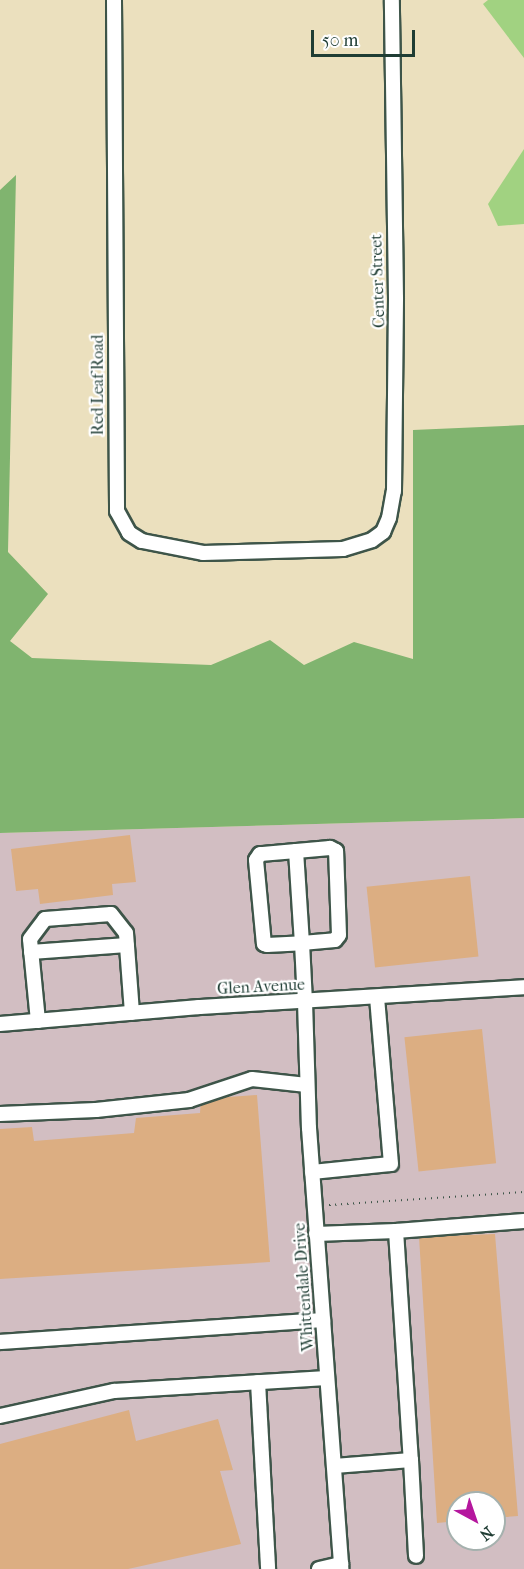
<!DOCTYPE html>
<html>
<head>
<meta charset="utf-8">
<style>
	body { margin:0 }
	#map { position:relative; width:524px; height:1569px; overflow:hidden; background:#ebe0be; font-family:"IM FELL French Canon",serif }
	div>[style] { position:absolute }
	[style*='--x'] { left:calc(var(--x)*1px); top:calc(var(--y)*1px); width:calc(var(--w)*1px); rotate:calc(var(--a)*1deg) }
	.industrial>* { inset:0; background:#d2bec2 }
	.green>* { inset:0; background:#a1d281 }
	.forest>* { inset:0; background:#80b46f }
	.building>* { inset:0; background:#dcae82; transform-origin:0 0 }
	.path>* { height:2px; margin-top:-1px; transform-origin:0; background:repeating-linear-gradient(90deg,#3e5549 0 1.5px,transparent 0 6px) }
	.roads { filter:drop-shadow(2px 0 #3e5549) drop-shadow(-2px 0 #3e5549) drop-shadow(0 2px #3e5549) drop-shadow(0 -2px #3e5549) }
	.minor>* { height:14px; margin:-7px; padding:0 7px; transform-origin:7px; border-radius:7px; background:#fff }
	span { translate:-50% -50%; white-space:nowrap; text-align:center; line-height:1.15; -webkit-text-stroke:4.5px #fff; paint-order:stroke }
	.street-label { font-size:16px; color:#1f3d34 }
	.north { position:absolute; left:446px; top:1491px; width:60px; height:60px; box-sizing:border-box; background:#fff; border:2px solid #a5b1ae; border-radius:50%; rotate:140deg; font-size:16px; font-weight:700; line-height:24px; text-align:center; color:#1f3d34 }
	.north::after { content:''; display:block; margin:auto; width:21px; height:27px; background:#b5179e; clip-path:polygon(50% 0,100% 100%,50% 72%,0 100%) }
	.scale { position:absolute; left:311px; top:30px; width:104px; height:27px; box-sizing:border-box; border:3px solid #1f3d34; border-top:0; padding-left:8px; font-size:18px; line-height:21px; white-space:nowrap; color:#1f3d34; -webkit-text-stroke:4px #fff; paint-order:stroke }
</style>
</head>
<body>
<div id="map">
	<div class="industrial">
		<div style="clip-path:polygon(evenodd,524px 818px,524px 1569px,0 1569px,0 833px,524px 818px,458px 1503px,494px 1503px,494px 1539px,458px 1539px,458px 1503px)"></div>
	</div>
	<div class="green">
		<div style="clip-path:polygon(488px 0,524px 0,524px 58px,483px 4px)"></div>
		<div style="clip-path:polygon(524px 149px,524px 224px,498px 226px,488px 204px)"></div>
	</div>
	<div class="forest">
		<div style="clip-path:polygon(16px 175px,8px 552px,48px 594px,10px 641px,32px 658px,211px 665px,270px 640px,304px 665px,354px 642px,413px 659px,413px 430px,524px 425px,524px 818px,0 833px,0 190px)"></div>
	</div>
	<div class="building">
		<div style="clip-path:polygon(130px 835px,136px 882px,112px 884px,113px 895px,40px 904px,38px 889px,16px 891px,11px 849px)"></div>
		<div style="left:470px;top:876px;width:81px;height:104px;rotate:84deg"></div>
		<div style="left:482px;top:1029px;width:135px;height:78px;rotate:84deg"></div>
		<div style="clip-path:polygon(257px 1095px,270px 1262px,0 1279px,0 1129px,32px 1127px,34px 1141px,134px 1133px,136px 1118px,200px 1113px,201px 1099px)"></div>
		<div style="clip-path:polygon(495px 1234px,518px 1516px,494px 1518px,494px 1503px,458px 1503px,458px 1521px,437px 1523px,419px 1237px)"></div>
		<div style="clip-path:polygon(129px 1410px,136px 1441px,218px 1419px,233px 1470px,220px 1471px,241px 1544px,128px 1569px,0 1569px,0 1444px)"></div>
	</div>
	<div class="path">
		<div style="--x:329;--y:1205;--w:195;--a:-3.8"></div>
	</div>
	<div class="roads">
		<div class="minor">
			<div style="--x:114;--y:0;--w:511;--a:89.66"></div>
			<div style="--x:117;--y:511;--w:25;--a:61"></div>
			<div style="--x:129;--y:533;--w:15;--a:32"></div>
			<div style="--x:142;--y:541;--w:62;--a:11.1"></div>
			<div style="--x:203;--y:553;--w:140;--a:-1.6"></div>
			<div style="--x:343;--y:549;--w:30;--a:-17"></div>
			<div style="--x:372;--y:540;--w:14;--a:-36"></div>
			<div style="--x:383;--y:532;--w:15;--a:-67"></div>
			<div style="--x:389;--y:518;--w:27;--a:-80"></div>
			<div style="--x:394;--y:491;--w:193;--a:-89.4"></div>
			<div style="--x:396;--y:298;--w:298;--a:-90.8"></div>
			<div style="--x:296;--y:851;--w:36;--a:175"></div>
			<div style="--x:260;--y:854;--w:7;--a:124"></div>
			<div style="--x:256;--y:860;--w:84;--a:84.6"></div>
			<div style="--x:264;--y:944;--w:3;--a:18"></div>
			<div style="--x:267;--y:945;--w:35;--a:-3"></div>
			<div style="--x:302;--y:943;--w:33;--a:-5"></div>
			<div style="--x:335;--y:940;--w:6;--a:-51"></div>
			<div style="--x:339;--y:935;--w:84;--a:-92"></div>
			<div style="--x:336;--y:851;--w:7;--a:-153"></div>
			<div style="--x:330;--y:848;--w:34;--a:175"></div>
			<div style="--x:296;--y:851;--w:92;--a:86.3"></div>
			<div style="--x:302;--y:943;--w:59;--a:87.1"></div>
			<div style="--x:305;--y:1002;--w:126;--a:88.2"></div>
			<div style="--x:309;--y:1128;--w:442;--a:85.8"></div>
			<div style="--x:31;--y:952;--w:96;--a:-4.2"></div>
			<div style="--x:38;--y:1021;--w:82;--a:-95.6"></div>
			<div style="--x:30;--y:939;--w:25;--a:-53"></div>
			<div style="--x:45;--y:919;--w:66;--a:-4.3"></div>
			<div style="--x:111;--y:914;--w:24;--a:52"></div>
			<div style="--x:126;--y:933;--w:80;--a:85.7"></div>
			<div style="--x:0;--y:1024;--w:200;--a:-4.9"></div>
			<div style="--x:199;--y:1007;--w:326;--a:-3.5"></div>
			<div style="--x:0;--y:1114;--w:96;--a:-2.4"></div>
			<div style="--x:96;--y:1110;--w:94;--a:-6.1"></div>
			<div style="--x:189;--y:1100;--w:66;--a:-18.4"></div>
			<div style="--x:252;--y:1079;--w:55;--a:6.2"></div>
			<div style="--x:312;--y:1172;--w:79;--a:-5.8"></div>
			<div style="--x:391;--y:1164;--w:167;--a:-94.8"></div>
			<div style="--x:396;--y:1231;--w:128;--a:-4.5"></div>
			<div style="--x:316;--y:1234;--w:80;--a:-2.1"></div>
			<div style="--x:396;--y:1231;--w:229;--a:86.3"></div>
			<div style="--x:411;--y:1460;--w:77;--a:175.5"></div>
			<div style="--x:0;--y:1342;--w:324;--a:-3.9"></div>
			<div style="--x:258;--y:1382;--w:187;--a:86.9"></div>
			<div style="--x:0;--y:1416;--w:117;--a:-12.4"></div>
			<div style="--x:114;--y:1391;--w:213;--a:-3.5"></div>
			<div style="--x:411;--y:1460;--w:96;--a:87"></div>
			<div style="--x:319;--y:1569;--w:23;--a:-13"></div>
		</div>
	</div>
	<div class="street-label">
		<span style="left:378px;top:281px;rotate:-92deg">Center Street</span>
		<span style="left:98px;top:385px;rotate:-90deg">Red Leaf Road</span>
		<span style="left:261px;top:987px;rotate:-3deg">Glen Avenue</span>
		<span style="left:304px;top:1287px;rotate:-94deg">Whittendale Drive</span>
	</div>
	<div class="north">N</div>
	<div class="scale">50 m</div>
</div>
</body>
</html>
